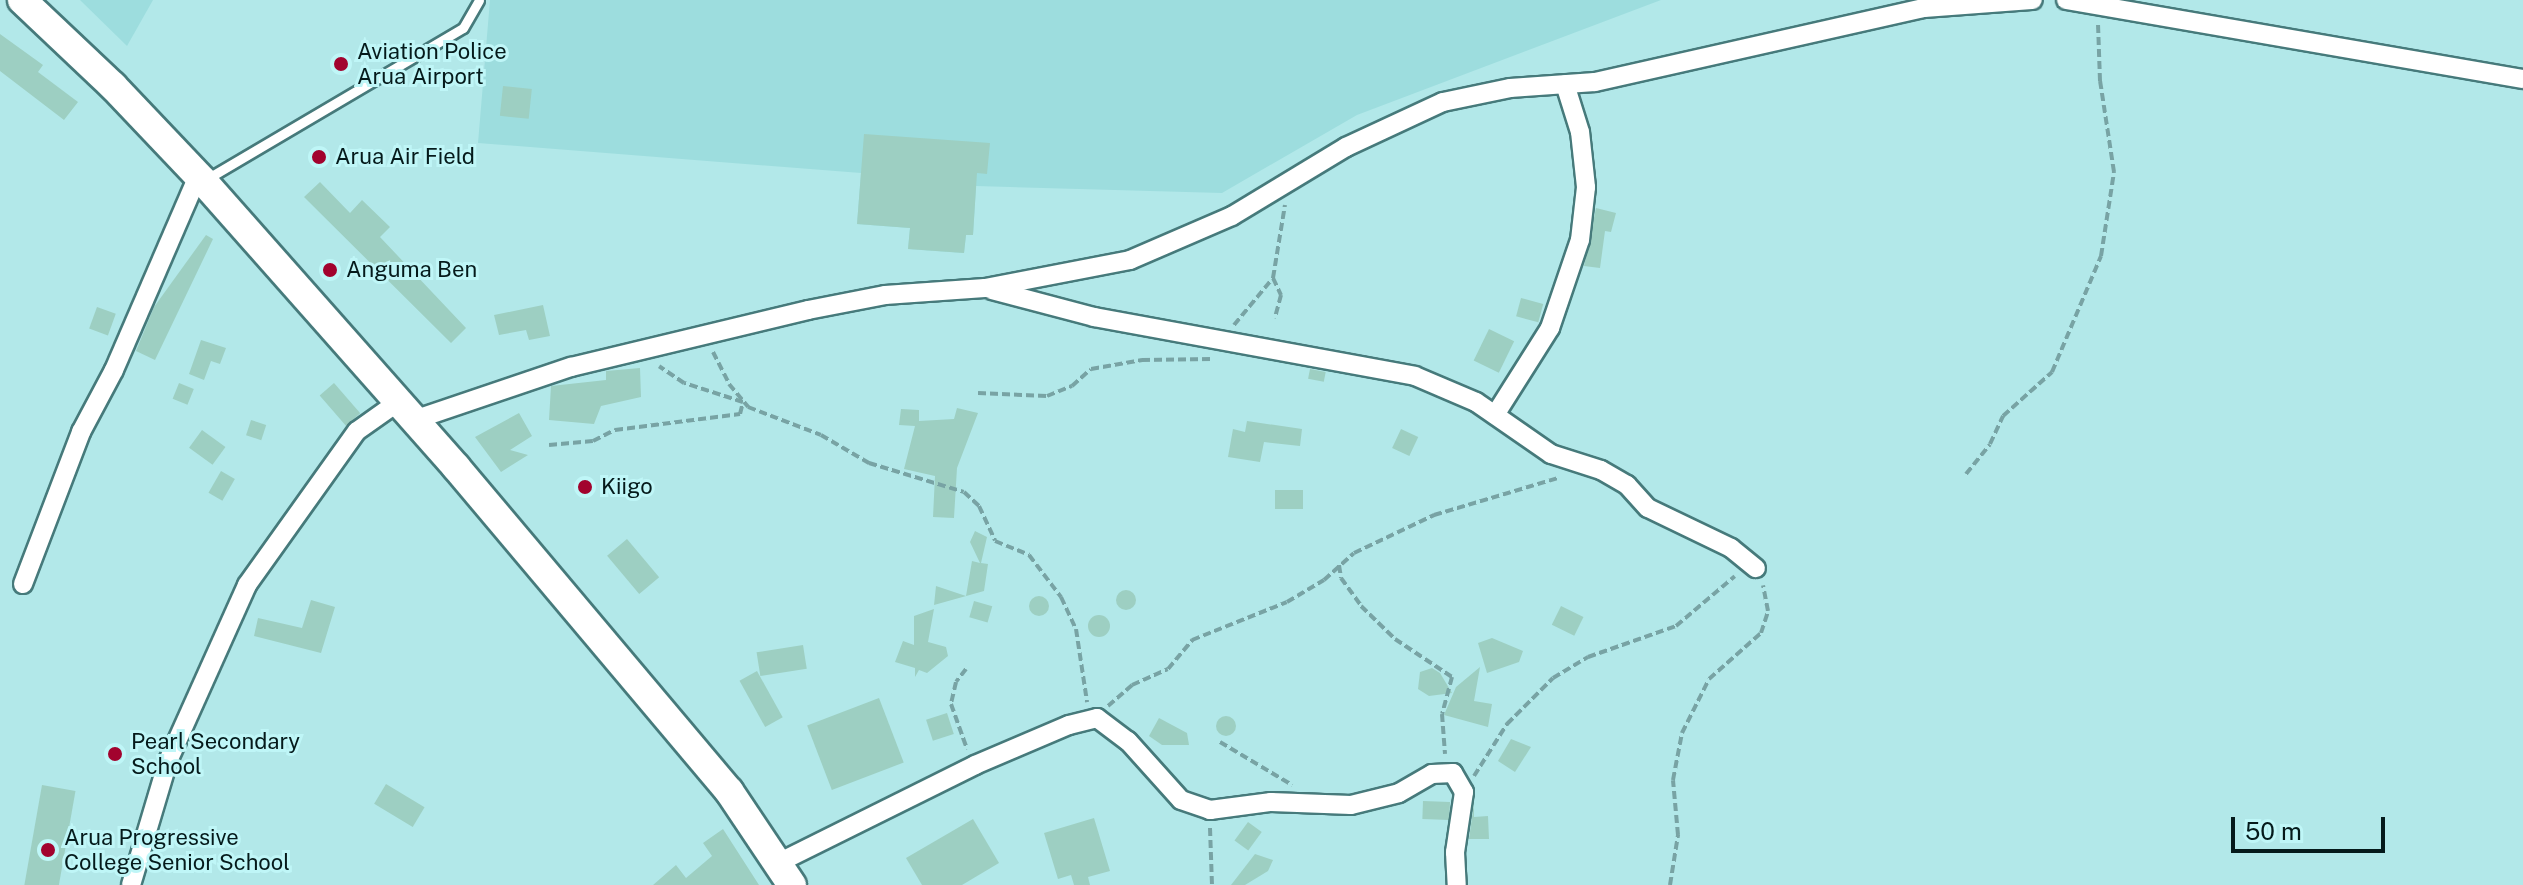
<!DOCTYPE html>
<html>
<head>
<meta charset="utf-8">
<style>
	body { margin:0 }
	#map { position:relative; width:2523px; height:885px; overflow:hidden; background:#b2e8e9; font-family:"Public Sans",sans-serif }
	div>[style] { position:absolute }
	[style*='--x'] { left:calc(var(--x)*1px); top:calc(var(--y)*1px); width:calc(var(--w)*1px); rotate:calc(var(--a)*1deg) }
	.built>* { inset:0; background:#9dddde }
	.building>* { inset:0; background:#9dcfc2; transform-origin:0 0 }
	.round { border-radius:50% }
	.path>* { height:4px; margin-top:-2px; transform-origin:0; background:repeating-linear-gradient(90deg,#78a3a4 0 8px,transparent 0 12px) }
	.roads { filter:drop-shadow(2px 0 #467a7b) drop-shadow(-2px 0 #467a7b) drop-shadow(0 2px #467a7b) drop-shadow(0 -2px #467a7b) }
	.service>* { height:9px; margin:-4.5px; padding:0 4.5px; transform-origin:4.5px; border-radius:4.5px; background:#fff }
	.minor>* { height:18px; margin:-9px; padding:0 9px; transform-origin:9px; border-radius:9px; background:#fff }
	.primary>* { height:28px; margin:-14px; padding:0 14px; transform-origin:14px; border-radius:14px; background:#fff }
	.dots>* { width:22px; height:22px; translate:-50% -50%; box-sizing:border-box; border:4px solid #bff6f7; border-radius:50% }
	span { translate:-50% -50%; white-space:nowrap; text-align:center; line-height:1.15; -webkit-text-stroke:6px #bff6f7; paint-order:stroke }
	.poi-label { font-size:22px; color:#051a1b }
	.left { translate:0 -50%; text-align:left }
	.scale { position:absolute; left:2231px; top:817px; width:154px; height:36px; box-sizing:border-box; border:4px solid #051a1b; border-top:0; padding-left:10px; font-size:24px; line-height:28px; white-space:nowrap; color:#051a1b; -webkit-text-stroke:6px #bff6f7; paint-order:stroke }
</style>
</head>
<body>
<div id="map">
	<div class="built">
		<div style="clip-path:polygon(80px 0,153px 0,127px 46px)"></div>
		<div style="clip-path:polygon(490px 0,1661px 0,1357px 115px,1222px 193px,976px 186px,973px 235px,966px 235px,964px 253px,908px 249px,910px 228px,857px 224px,861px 173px,478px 143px)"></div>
	</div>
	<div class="building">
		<div style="clip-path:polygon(0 34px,43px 65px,38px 72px,78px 102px,64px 120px,0 71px)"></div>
		<div style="left:503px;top:86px;width:29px;height:30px;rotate:6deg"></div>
		<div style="clip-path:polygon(864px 134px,990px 143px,987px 174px,977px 173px,973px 235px,966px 235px,964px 253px,908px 249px,910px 228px,857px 224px)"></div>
		<div style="clip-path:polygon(320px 182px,350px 213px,362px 200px,390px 227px,380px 237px,466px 328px,451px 343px,304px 197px)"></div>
		<div style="clip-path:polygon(1596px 208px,1616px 213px,1611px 232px,1605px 231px,1600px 268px,1584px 266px)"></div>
		<div style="clip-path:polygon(206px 235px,213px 239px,155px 360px,136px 351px,154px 307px)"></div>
		<div style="left:1521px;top:298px;width:23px;height:19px;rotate:15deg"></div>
		<div style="clip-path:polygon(543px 305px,550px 336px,529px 340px,526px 330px,499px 335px,494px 315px)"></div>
		<div style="left:97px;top:307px;width:20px;height:23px;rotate:20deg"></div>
		<div style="left:1489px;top:329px;width:28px;height:35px;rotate:26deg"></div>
		<div style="clip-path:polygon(201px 340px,226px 348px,220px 364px,211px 361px,204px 380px,189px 374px)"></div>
		<div style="clip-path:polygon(640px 368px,641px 397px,601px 406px,594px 424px,549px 420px,551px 386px,606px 380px,606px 371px)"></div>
		<div style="left:1310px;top:369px;width:16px;height:10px;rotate:11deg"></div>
		<div style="left:179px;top:383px;width:16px;height:17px;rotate:22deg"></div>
		<div style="left:334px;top:383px;width:40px;height:19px;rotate:49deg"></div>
		<div style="clip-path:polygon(957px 408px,978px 413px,957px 468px,954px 518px,933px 517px,935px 476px,904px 469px,915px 426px,899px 425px,901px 409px,919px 410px,919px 421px,954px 419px)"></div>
		<div style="clip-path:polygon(519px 413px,532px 436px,510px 450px,528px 455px,501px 472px,475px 437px)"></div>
		<div style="left:251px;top:420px;width:16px;height:16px;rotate:18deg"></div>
		<div style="clip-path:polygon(1247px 421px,1302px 429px,1300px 446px,1264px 442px,1260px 462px,1228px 457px,1233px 429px,1245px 432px)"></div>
		<div style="left:1401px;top:429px;width:19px;height:21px;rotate:25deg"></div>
		<div style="left:202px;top:430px;width:29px;height:22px;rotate:36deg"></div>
		<div style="left:221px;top:471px;width:16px;height:25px;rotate:30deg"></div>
		<div style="left:1275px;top:490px;width:28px;height:19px"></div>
		<div style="clip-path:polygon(975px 531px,987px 537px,981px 563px,988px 564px,984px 591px,934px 605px,936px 586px,966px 596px,972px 561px,980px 563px,970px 542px)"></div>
		<div style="left:627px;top:539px;width:50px;height:26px;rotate:50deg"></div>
		<div class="round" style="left:1116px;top:590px;width:20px;height:20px"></div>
		<div class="round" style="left:1029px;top:596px;width:20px;height:20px"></div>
		<div style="clip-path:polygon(311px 600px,335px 607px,321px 653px,254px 636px,258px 618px,302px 628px)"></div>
		<div style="left:974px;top:601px;width:19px;height:17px;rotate:16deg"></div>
		<div style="left:1561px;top:606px;width:25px;height:21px;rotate:26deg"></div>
		<div style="clip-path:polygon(934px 609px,928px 642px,946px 647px,948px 656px,927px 673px,919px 670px,915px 677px,915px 668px,895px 662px,903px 641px,914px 645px,914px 616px)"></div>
		<div class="round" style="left:1088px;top:615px;width:22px;height:22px"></div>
		<div style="clip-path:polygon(1492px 638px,1523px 651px,1519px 662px,1487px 673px,1478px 643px)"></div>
		<div style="left:803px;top:645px;width:24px;height:47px;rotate:81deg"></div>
		<div style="clip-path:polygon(1480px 667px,1474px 701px,1492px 704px,1488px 727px,1444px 715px,1456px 687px)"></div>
		<div style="clip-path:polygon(1432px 668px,1440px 673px,1452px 693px,1429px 696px,1418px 689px,1420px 672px)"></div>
		<div style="left:757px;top:671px;width:53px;height:20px;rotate:61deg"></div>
		<div style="left:879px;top:698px;width:69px;height:77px;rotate:69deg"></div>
		<div style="left:947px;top:713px;width:22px;height:22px;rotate:72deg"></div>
		<div class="round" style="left:1216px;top:716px;width:20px;height:20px"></div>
		<div style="clip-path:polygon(1159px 718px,1187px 733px,1189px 745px,1162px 745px,1149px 736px)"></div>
		<div style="clip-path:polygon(1511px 739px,1531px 747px,1515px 772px,1498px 761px)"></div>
		<div style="left:386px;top:784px;width:45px;height:23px;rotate:31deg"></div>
		<div style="left:42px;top:785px;width:34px;height:102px;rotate:10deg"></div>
		<div style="left:1423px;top:801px;width:27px;height:18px;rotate:2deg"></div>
		<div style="clip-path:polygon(1474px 803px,1474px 817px,1488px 816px,1489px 839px,1469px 839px)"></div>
		<div style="clip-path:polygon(1094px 818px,1110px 871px,1088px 877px,1090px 885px,1074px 885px,1071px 875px,1058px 879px,1044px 833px)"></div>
		<div style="clip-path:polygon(973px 819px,999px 863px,962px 885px,922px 885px,906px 858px)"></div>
		<div style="left:1248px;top:822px;width:17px;height:23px;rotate:36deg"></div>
		<div style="clip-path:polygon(723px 829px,759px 885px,653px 885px,676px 865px,686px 878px,712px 856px,703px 843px)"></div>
		<div style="clip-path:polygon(1255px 854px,1273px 860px,1268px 871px,1245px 885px,1231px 885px)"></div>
	</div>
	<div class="path">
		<div style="--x:1273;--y:278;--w:19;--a:65"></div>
		<div style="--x:1281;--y:295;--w:24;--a:105"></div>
		<div style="--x:1234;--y:325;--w:61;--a:-50.3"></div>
		<div style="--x:1273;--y:278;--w:74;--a:-80.7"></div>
		<div style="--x:713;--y:352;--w:36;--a:63"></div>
		<div style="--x:729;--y:384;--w:30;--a:50"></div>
		<div style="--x:748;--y:407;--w:78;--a:21"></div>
		<div style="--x:821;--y:435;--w:56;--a:30.3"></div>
		<div style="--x:869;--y:463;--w:99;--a:17"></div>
		<div style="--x:964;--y:492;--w:21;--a:43"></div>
		<div style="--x:979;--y:506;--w:38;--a:65"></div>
		<div style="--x:995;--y:541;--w:37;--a:22"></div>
		<div style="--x:1029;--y:555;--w:53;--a:52.7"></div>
		<div style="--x:1061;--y:597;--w:35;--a:65"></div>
		<div style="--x:1076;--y:629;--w:74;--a:81.4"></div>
		<div style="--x:978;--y:393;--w:69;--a:2.5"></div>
		<div style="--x:1047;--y:396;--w:27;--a:-22"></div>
		<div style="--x:1072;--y:386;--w:25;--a:-42"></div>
		<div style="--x:1091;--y:369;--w:52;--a:-10"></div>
		<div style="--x:1142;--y:360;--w:70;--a:-0.8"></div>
		<div style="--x:549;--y:445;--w:44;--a:-5.2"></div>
		<div style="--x:593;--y:441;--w:25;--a:-27"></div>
		<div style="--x:615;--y:430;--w:126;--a:-7.3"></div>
		<div style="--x:740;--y:414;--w:12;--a:-76"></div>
		<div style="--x:743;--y:402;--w:62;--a:-162.1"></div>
		<div style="--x:684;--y:383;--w:30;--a:-146"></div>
		<div style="--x:1966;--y:474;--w:38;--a:-51"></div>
		<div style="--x:1990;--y:444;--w:31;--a:-65"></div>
		<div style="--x:2003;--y:416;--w:66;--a:-41.9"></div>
		<div style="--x:2052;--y:372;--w:126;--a:-67.1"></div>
		<div style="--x:2101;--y:256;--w:85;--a:-81.2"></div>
		<div style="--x:2114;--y:172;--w:92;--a:-98.7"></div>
		<div style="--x:2100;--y:81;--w:57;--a:-92"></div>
		<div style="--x:1339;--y:565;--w:13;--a:81"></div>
		<div style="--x:1341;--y:578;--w:34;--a:54"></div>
		<div style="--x:1361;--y:606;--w:47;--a:44.1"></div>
		<div style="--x:1395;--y:639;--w:69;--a:33.7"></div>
		<div style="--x:1452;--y:677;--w:38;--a:105"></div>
		<div style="--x:1442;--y:714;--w:40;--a:85.7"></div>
		<div style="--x:966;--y:669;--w:16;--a:128"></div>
		<div style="--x:956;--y:682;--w:23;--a:103"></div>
		<div style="--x:951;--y:704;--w:48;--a:70.4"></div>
		<div style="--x:1108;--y:706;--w:32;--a:-41"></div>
		<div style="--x:1132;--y:685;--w:39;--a:-24"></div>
		<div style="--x:1168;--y:669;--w:38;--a:-50"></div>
		<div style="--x:1192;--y:640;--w:102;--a:-21.8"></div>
		<div style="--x:1287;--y:602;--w:43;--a:-30.7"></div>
		<div style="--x:1324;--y:580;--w:40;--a:-42"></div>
		<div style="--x:1354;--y:553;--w:89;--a:-25.4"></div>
		<div style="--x:1434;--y:515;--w:129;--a:-16.6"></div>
		<div style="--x:1220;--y:742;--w:84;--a:30.8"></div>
		<div style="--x:1474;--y:776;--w:62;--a:-57.6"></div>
		<div style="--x:1507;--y:724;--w:65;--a:-45"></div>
		<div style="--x:1553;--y:678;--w:41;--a:-31"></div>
		<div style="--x:1588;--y:657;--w:93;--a:-19.4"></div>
		<div style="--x:1676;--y:626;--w:77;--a:-40.3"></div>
		<div style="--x:1210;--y:828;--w:57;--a:88"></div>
		<div style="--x:1670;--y:885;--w:51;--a:-80.9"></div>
		<div style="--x:1678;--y:835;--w:55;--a:-95.2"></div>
		<div style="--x:1673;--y:780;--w:48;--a:-79.2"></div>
		<div style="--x:1682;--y:733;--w:60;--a:-63.4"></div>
		<div style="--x:1709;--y:679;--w:69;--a:-41.5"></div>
		<div style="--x:1761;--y:633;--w:23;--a:-72"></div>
		<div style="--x:1768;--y:611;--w:26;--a:-101"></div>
	</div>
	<div class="roads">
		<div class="service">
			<div style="--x:205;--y:180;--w:299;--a:-30.5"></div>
			<div style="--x:463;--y:28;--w:32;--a:-60"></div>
		</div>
		<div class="minor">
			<div style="--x:2066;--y:0;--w:464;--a:9.8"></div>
			<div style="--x:992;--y:290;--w:106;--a:14.8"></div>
			<div style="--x:1094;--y:317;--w:326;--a:10.4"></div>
			<div style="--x:1415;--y:376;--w:66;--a:23.1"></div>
			<div style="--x:1476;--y:402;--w:91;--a:34.7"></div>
			<div style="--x:1551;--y:454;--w:52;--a:17.7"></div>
			<div style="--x:1601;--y:470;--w:30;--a:30"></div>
			<div style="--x:1627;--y:485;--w:31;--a:48"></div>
			<div style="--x:1648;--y:508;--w:92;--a:25.7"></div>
			<div style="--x:1731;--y:548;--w:32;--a:39"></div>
			<div style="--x:1495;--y:415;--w:103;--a:-57.7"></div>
			<div style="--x:1550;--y:328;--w:93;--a:-71.2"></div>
			<div style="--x:1580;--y:240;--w:53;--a:-83.5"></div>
			<div style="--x:1586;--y:187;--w:55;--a:-96.2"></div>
			<div style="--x:1580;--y:132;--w:50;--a:-107.4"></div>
			<div style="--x:414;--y:420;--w:166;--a:-18.7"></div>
			<div style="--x:571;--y:367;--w:244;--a:-13.5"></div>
			<div style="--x:808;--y:310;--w:78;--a:-11"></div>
			<div style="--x:885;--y:295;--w:100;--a:-4"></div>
			<div style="--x:985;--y:288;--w:148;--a:-10.9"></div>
			<div style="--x:1130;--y:260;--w:111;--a:-23.3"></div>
			<div style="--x:1232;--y:216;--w:133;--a:-31.2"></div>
			<div style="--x:1346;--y:147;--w:107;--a:-24.9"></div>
			<div style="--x:1443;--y:102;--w:68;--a:-11.8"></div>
			<div style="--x:1510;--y:88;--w:85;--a:-4"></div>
			<div style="--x:1595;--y:82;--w:336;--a:-12.7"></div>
			<div style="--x:1923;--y:8;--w:110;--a:-4.2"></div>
			<div style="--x:23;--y:584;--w:163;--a:-69.1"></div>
			<div style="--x:81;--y:432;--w:70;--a:-62"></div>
			<div style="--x:114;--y:370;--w:211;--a:-66.6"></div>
			<div style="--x:778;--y:863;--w:220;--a:-26.4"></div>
			<div style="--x:975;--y:765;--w:102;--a:-23.1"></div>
			<div style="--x:1069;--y:725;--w:29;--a:-14"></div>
			<div style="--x:1097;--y:718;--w:39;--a:37"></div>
			<div style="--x:1128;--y:741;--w:79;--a:48.1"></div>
			<div style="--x:1181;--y:800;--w:31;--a:19"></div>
			<div style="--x:1210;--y:810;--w:62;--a:-7.5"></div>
			<div style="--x:1271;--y:802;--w:80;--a:2.1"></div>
			<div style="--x:1351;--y:805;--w:49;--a:-14"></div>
			<div style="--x:1399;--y:793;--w:38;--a:-30"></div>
			<div style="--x:1432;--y:774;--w:21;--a:-3"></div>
			<div style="--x:1453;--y:773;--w:22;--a:60"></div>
			<div style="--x:1464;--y:792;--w:61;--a:98.5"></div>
			<div style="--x:1455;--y:852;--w:33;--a:87"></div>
			<div style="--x:131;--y:885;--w:129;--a:-73.4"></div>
			<div style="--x:168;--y:761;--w:193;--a:-65.8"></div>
			<div style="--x:247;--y:585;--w:189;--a:-54.5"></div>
			<div style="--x:357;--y:431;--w:50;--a:-35.3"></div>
		</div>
		<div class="primary">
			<div style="--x:22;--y:0;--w:125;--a:43.4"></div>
			<div style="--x:113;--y:86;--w:131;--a:46.5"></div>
			<div style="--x:203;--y:181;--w:382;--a:48.5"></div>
			<div style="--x:456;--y:467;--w:424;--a:49.9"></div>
			<div style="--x:729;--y:791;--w:113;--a:56.2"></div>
		</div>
	</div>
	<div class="dots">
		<div style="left:341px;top:64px;background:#a2032e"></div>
		<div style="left:319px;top:157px;background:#a2032e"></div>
		<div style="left:330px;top:270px;background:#a2032e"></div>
		<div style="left:585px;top:487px;background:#a2032e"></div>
		<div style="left:115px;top:754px;background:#a2032e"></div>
		<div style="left:48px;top:850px;background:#a2032e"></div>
	</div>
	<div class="poi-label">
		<span class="left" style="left:357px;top:64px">Aviation Police<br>Arua Airport</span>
		<span class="left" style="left:335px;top:157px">Arua Air Field</span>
		<span class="left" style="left:346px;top:270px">Anguma Ben</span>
		<span class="left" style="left:601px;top:487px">Kiigo</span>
		<span class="left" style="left:131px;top:754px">Pearl Secondary<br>School</span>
		<span class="left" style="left:64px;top:850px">Arua Progressive<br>College Senior School</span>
	</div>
	<div class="scale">50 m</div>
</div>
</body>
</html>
